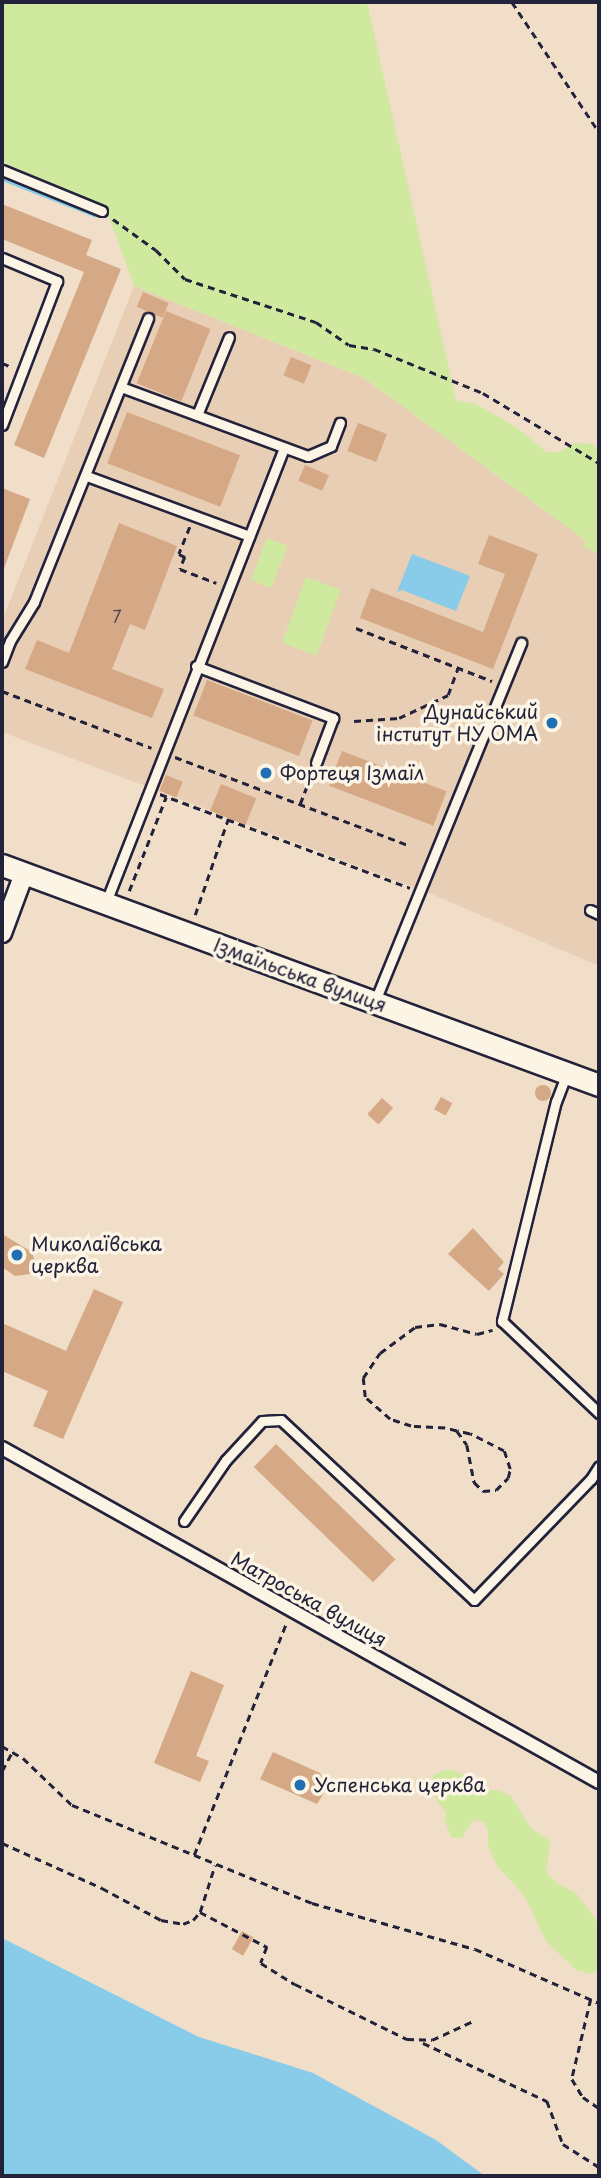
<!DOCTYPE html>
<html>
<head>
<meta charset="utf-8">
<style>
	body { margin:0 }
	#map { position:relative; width:601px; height:2178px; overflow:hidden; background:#f0dec8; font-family:"Playpen Sans",sans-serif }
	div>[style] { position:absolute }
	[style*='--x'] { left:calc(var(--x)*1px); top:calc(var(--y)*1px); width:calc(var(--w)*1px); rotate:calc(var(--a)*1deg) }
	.built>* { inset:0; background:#e8ceb4 }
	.green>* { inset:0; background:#cfe99f; transform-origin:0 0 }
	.water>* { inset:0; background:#88cce9 }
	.stream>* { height:5px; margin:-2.5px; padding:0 2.5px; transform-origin:2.5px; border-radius:2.5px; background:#88cce9 }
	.building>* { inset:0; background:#d5a886; transform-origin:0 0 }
	.round { border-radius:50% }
	.path>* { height:2.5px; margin-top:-1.25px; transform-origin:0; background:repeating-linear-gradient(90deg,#22223b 0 7px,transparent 0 12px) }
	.roads { filter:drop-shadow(2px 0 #22223b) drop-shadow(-2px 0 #22223b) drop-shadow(0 2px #22223b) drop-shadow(0 -2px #22223b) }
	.service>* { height:9px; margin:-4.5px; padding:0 4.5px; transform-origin:4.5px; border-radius:4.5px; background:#fcf5e5 }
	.pedestrian>* { height:12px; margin:-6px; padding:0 6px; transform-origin:6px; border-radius:6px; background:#fcf5e5 }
	.minor>* { height:18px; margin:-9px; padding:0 9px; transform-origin:9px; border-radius:9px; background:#fcf5e5 }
	.tertiary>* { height:21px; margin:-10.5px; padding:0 10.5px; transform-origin:10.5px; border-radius:10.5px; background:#fcf5e5 }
	.dots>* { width:19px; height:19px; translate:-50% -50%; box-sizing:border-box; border:4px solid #fcf5e5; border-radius:50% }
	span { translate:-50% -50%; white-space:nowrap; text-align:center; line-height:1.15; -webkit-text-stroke:7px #fcf5e5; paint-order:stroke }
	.number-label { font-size:16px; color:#4f444e }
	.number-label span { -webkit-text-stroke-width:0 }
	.poi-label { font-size:19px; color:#22223b }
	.right { translate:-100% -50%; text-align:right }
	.left { translate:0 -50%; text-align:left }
	.street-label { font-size:19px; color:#22223b }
	.frame { position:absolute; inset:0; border:4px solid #22223b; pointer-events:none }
</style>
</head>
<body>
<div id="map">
	<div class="built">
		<div style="clip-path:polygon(134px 286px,364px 378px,585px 540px,583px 546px,599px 554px,599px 966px,429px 893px,2px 732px,2px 621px)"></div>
	</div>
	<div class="green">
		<div style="clip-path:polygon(2px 2px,367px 2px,456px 400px,476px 404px,497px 416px,516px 427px,547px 452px,559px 452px,575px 443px,592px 444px,599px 451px,599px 554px,583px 546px,585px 540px,364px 378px,134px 286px,105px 206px,2px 162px)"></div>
		<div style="left:267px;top:538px;width:22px;height:45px;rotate:21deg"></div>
		<div style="left:306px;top:577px;width:37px;height:70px;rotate:20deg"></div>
		<div style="clip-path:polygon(443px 1770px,453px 1770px,467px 1776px,475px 1788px,500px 1791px,511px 1796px,531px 1828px,550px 1841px,546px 1872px,557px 1883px,576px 1893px,599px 1924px,599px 1971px,591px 1974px,576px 1970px,546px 1941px,524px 1895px,497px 1866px,488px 1845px,488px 1830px,484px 1822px,473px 1820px,462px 1838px,452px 1838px,445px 1821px,446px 1812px,438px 1803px,432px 1789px,433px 1776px)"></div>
	</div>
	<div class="water">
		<div style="clip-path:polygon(412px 554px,470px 576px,456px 611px,402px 590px,397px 592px)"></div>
		<div style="clip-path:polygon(2px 1938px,199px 2037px,313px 2073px,436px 2140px,485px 2176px,2px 2176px)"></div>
	</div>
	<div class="stream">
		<div style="--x:2;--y:178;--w:99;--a:21.4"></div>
	</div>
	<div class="building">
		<div style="clip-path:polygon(2px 204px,92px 240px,86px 255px,121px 269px,44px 458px,14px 445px,84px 272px,2px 239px)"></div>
		<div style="left:143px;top:292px;width:28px;height:16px;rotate:23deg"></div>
		<div style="left:166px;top:311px;width:48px;height:78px;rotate:22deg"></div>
		<div style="left:291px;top:357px;width:22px;height:20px;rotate:22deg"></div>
		<div style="left:127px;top:412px;width:121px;height:55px;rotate:21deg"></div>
		<div style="left:358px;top:423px;width:31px;height:30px;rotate:21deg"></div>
		<div style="left:305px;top:465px;width:26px;height:17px;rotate:23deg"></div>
		<div style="clip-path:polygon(2px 488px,30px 499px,3px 571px,2px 571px)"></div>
		<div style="clip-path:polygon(119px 523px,177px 546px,145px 630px,130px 624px,112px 669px,164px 689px,152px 718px,25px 669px,37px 640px,69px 653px)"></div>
		<div style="clip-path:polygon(489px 535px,538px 554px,493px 669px,360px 618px,371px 588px,483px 632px,505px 574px,478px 564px)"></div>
		<div style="left:207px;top:680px;width:113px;height:38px;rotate:21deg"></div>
		<div style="left:342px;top:751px;width:112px;height:37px;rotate:21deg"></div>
		<div style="left:166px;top:775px;width:18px;height:17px;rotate:22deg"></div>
		<div style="left:221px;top:784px;width:38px;height:29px;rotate:22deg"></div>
		<div class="round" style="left:535px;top:1085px;width:16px;height:16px"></div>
		<div style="left:441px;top:1097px;width:13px;height:14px;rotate:29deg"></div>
		<div style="left:382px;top:1098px;width:15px;height:22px;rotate:42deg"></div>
		<div style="clip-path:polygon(473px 1228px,504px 1262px,498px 1269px,504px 1274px,489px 1291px,448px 1254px)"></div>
		<div style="clip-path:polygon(2px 1234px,32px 1252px,36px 1266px,30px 1274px,15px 1276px,2px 1267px)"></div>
		<div style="clip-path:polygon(94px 1289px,123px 1302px,63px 1439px,33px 1426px,48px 1391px,2px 1371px,2px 1323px,66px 1351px)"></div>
		<div style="left:276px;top:1444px;width:166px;height:32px;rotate:44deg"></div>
		<div style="clip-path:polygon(191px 1671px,224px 1685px,196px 1756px,209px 1761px,200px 1782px,154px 1763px)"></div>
		<div style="clip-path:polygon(273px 1752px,320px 1773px,327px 1788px,317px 1804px,260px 1779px)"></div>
		<div style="left:242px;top:1931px;width:13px;height:21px;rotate:29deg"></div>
	</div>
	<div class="path">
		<div style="--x:512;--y:2;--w:156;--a:56.2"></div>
		<div style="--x:113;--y:219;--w:53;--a:35.8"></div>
		<div style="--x:156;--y:250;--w:41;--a:45"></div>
		<div style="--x:185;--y:279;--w:138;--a:18.2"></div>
		<div style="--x:316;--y:322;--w:40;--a:34.9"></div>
		<div style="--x:349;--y:345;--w:25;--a:9"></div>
		<div style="--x:374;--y:349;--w:118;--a:22"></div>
		<div style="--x:483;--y:393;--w:135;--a:31.1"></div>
		<div style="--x:2;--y:363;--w:11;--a:22"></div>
		<div style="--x:190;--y:527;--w:29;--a:112"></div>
		<div style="--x:179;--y:554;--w:7;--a:27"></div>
		<div style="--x:185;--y:557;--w:13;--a:113"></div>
		<div style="--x:180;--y:569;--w:39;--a:21"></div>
		<div style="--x:356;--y:628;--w:146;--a:21.3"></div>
		<div style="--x:2;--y:691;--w:160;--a:20.8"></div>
		<div style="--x:354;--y:721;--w:45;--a:-3.8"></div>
		<div style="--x:399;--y:718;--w:54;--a:-25.1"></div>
		<div style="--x:448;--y:695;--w:30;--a:-70"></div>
		<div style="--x:175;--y:757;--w:251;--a:20.7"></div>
		<div style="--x:160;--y:794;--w:267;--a:20.6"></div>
		<div style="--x:300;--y:804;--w:31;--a:-69"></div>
		<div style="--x:129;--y:891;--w:101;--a:-68.5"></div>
		<div style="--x:195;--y:915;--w:102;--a:-71"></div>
		<div style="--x:457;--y:1431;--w:17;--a:54"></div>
		<div style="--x:467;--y:1445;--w:38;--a:79"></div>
		<div style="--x:474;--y:1482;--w:13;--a:45"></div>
		<div style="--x:483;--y:1491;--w:13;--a:-4"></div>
		<div style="--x:496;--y:1490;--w:17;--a:-45"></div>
		<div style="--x:508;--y:1478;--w:9;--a:-77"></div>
		<div style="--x:510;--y:1469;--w:19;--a:-108"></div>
		<div style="--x:504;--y:1451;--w:38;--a:-153"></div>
		<div style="--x:470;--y:1434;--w:13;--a:-167"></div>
		<div style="--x:457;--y:1431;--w:12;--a:-166"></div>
		<div style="--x:445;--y:1428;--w:34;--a:-177"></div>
		<div style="--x:411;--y:1426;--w:22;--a:-162"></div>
		<div style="--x:390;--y:1419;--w:33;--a:-139"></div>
		<div style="--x:365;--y:1397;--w:19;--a:-96"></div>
		<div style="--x:363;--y:1378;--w:30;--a:-56"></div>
		<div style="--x:380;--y:1353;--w:44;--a:-36.6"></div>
		<div style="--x:415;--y:1327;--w:25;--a:-7"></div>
		<div style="--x:440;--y:1324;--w:38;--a:15"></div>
		<div style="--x:477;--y:1334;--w:16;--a:-15"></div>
		<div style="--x:2;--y:1746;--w:24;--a:30"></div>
		<div style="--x:23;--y:1758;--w:68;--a:43.8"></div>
		<div style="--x:72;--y:1805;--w:259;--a:22.2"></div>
		<div style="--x:312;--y:1903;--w:169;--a:15.8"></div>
		<div style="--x:475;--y:1949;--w:135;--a:23.5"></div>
		<div style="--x:2;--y:1771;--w:24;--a:-62"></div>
		<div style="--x:2;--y:1843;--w:110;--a:24.2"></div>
		<div style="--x:102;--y:1888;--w:67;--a:28.5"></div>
		<div style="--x:161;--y:1920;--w:22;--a:10"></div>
		<div style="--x:183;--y:1924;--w:11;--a:-22"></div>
		<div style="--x:193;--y:1920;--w:11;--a:-49"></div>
		<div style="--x:200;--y:1912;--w:76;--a:27.6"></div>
		<div style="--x:267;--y:1947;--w:17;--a:111"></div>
		<div style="--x:261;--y:1963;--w:40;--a:32"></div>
		<div style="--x:295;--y:1984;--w:125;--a:26.2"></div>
		<div style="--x:407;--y:2039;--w:25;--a:2"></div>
		<div style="--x:432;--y:2040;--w:45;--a:-24.9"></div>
		<div style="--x:194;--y:1855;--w:249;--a:-68.3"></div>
		<div style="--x:200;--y:1912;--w:49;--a:-72.3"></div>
		<div style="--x:591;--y:1999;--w:82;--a:103.4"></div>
		<div style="--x:572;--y:2079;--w:21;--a:59"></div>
		<div style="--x:583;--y:2097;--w:19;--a:35"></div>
		<div style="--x:423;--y:2043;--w:137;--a:25.1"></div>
		<div style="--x:547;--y:2101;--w:46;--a:69.6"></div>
		<div style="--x:563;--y:2144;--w:43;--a:32.6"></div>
	</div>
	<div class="roads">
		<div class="service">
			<div style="--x:2;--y:170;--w:108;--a:22.3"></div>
			<div style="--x:2;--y:258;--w:60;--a:22.7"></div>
			<div style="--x:57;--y:281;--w:154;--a:110.9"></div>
			<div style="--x:121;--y:387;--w:199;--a:20.3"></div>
			<div style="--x:308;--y:456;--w:25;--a:-23"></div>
			<div style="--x:331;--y:446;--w:25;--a:-69"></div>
			<div style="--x:197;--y:415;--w:84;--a:-67.7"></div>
			<div style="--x:87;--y:476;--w:173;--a:20.3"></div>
			<div style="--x:2;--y:662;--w:22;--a:-69"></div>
			<div style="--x:10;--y:641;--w:46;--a:-58.4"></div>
			<div style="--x:34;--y:602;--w:306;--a:-68.1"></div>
			<div style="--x:196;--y:666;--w:147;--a:20.8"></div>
			<div style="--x:333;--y:718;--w:48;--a:110.7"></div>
			<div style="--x:106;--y:902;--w:488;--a:-68.6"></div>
			<div style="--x:590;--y:910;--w:10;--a:24"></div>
			<div style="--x:375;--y:1001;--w:387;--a:-67.8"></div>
			<div style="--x:567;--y:1073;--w:30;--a:111"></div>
			<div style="--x:556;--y:1101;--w:227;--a:103.8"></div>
			<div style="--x:502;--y:1321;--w:134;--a:43.5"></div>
			<div style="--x:184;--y:1521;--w:74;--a:-55.5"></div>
			<div style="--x:226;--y:1460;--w:53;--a:-47.3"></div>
			<div style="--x:262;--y:1421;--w:19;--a:-3"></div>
			<div style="--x:281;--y:1420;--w:264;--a:43"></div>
			<div style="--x:474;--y:1600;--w:168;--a:-46"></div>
			<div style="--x:591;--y:1479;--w:15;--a:-58"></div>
		</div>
		<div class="pedestrian">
			<div style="--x:2;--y:1448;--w:684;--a:29.23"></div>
		</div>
		<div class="minor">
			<div style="--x:2;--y:933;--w:63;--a:-69.6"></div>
		</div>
		<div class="tertiary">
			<div style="--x:2;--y:865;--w:636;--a:20.23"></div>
		</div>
	</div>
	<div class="dots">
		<div style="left:552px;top:723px;background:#1f6fb2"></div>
		<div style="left:266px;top:773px;background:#1f6fb2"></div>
		<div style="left:17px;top:1255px;background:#1f6fb2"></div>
		<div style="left:300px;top:1785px;background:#1f6fb2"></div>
	</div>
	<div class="number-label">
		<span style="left:117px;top:616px">7</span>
	</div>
	<div class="poi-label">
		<span class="right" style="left:538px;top:723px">Дунайський<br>інститут НУ ОМА</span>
		<span class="left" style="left:280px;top:773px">Фортеця Ізмаїл</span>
		<span class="left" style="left:31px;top:1255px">Миколаївська<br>церква</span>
		<span class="left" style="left:314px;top:1785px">Успенська церква</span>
	</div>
	<div class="street-label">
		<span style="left:300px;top:975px;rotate:20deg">Ізмаїльська вулиця</span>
		<span style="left:309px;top:1599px;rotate:29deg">Матроська вулиця</span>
	</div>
	<div class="frame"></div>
</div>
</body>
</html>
